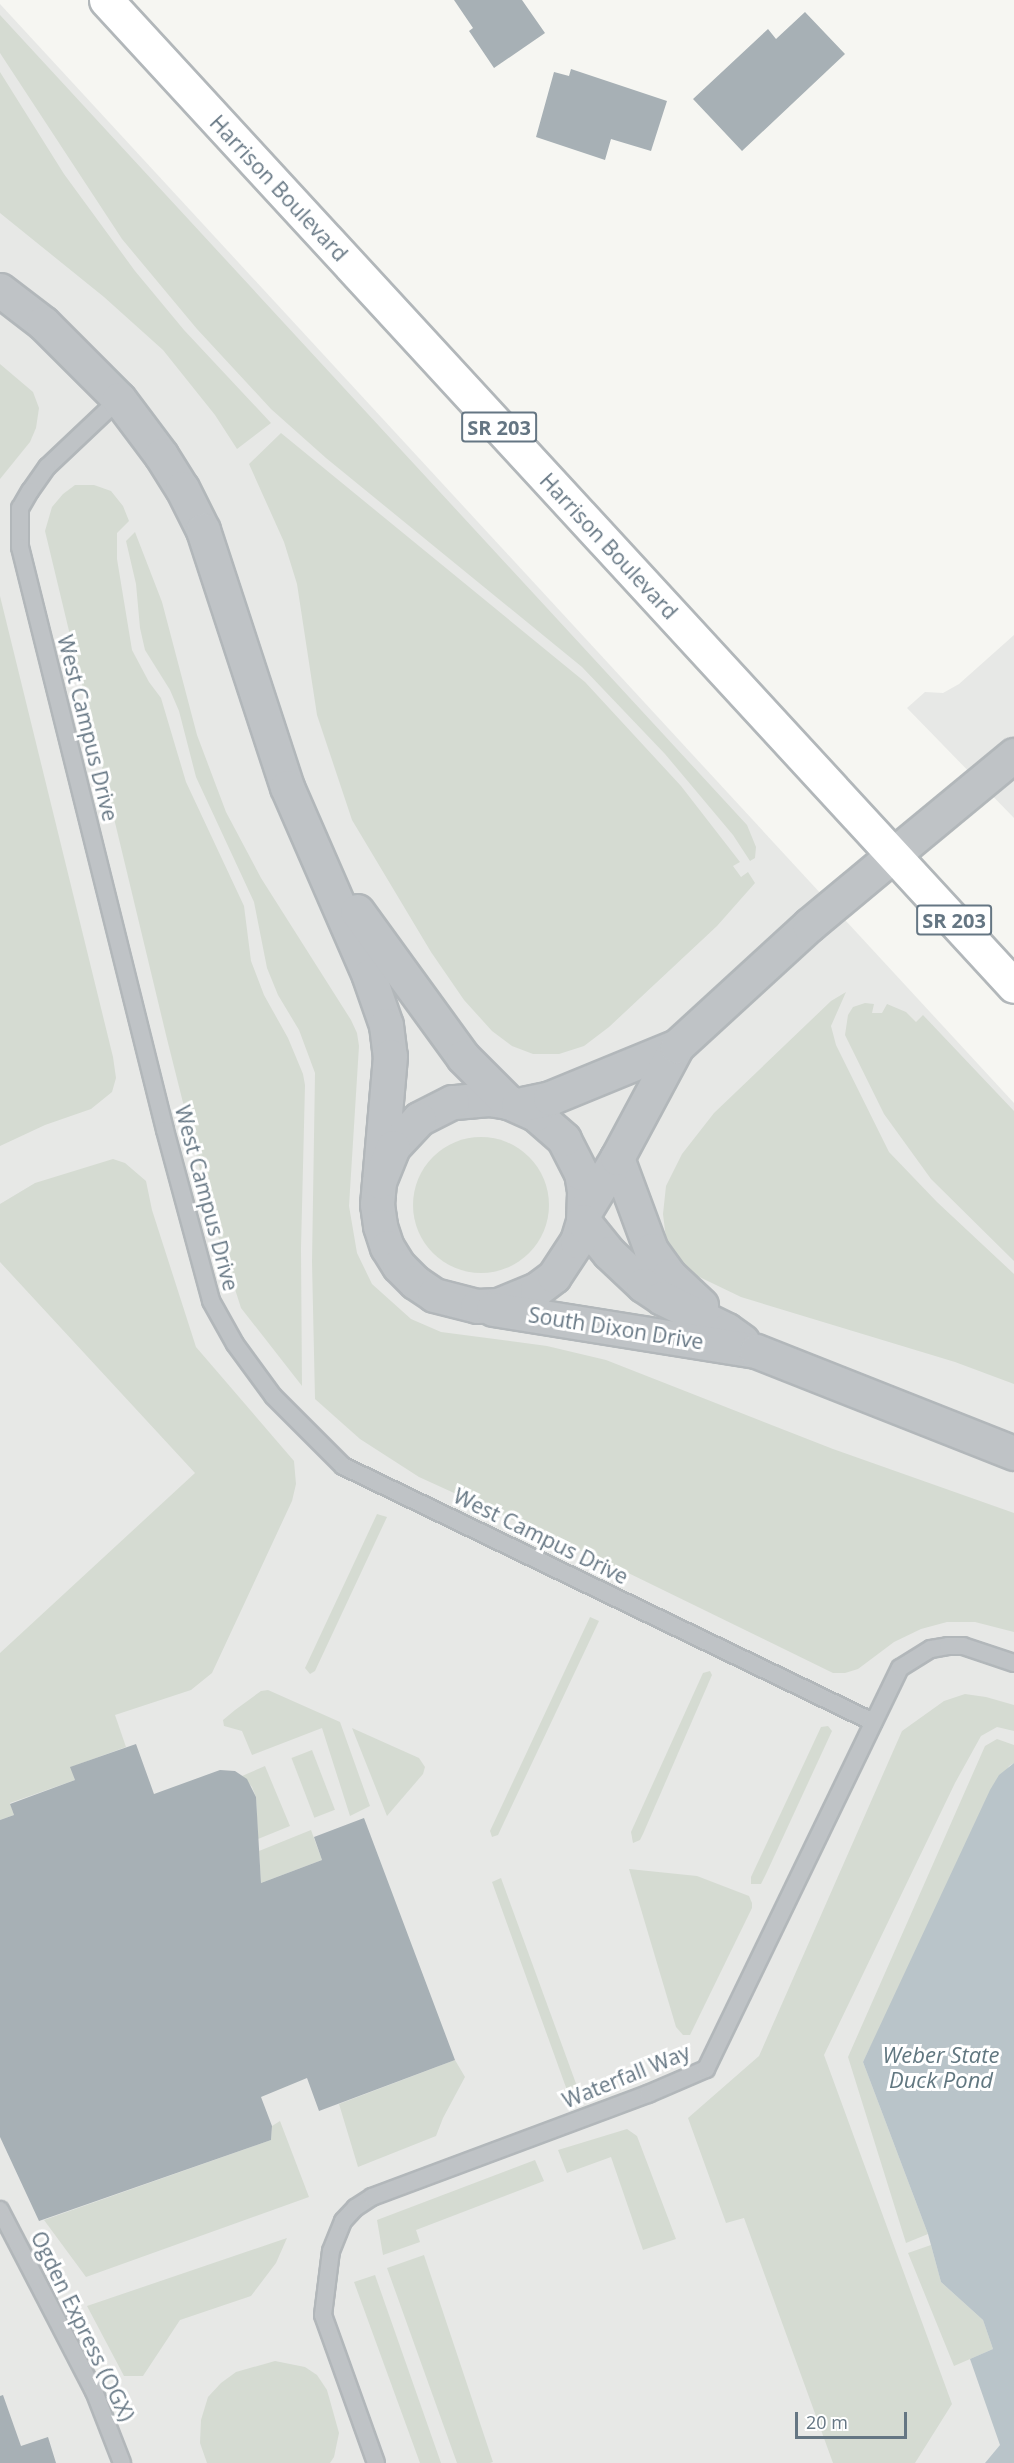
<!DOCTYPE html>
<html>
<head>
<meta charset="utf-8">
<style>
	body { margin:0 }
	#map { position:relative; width:1014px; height:2463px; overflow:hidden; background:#f6f6f2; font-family:"Open Sans",sans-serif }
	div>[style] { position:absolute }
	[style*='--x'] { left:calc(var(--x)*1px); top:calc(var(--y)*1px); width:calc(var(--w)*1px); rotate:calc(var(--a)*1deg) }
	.built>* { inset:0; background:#e7e8e6 }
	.green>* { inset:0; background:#d5dbd2; transform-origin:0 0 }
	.round { border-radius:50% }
	.water>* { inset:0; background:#b9c4c9 }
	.building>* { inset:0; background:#a7b0b5 }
	.roads { filter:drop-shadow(2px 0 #b2b7ba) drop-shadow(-2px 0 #b2b7ba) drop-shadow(0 2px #b2b7ba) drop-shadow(0 -2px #b2b7ba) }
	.service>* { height:16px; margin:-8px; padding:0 8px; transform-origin:8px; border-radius:8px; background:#bfc3c6 }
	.minor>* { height:33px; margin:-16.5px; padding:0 16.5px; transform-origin:16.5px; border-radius:16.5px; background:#bfc3c6 }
	.tertiary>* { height:33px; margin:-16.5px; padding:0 16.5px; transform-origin:16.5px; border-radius:16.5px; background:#bfc3c6 }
	.primary>* { height:33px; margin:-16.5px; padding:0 16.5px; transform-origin:16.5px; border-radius:16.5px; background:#fff }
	span { translate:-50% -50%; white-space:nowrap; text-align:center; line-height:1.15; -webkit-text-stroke:6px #fff; paint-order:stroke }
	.shield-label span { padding:2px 4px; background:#fff; border:2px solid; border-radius:4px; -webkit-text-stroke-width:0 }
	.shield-label { font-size:20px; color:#657683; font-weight:700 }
	.street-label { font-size:21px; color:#657683 }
	.water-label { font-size:22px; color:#617780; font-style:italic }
	.scale { position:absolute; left:795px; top:2412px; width:112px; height:27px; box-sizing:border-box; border:3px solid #657683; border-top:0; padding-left:8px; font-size:18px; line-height:21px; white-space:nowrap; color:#657683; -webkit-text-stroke:4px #fff; paint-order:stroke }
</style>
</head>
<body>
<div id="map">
	<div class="built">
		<div style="clip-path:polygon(0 4px,1014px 1103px,1014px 2463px,0 2463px)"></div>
		<div style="clip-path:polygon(1014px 635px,1014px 818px,907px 708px,925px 692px,943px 693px,959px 684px)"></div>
	</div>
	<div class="green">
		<div style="clip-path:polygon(0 15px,747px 825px,756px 847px,755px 858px,750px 861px,733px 835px,665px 754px,582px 667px,326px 458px,271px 409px,197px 329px,122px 239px,0 53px)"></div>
		<div style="clip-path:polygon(0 72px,64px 174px,135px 271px,184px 330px,271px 423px,237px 449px,215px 415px,163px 350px,104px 297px,0 213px)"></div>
		<div style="clip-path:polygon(0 364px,33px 392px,39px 408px,36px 428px,30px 442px,0 479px)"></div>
		<div style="clip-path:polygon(281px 433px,585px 682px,681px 786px,740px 862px,733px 866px,741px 877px,748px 872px,755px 883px,717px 926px,609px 1027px,584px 1046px,559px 1054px,533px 1054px,512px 1046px,492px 1031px,464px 1000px,431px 952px,352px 820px,317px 715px,297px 584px,284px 542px,249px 464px)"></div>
		<div style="clip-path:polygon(75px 485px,94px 485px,111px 491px,123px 506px,129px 521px,117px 533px,117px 559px,132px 650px,149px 682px,161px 698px,186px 782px,244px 906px,251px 961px,264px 995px,288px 1038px,303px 1074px,305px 1085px,301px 1248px,302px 1386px,241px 1308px,211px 1214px,167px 1039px,45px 531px,52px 507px,63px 494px)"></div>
		<div style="clip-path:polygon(135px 532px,162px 602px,197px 735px,226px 812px,261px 878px,351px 1020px,357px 1033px,359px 1046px,349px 1206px,357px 1253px,372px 1284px,411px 1319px,441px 1332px,547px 1346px,606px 1360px,833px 1449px,1014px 1513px,1014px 1632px,975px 1622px,947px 1622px,921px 1629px,894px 1642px,858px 1669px,845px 1673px,833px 1673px,616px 1567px,419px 1477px,360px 1439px,315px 1399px,312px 1262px,315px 1073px,299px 1030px,278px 995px,267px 968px,254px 902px,196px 777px,179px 711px,170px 690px,145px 650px,140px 628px,136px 584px,126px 541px)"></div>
		<div style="clip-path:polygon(0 596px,113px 1057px,116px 1078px,112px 1092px,91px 1109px,45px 1125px,0 1146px)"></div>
		<div style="clip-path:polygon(846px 992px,831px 1026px,836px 1045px,889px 1152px,937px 1202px,1014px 1274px,1014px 1384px,955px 1362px,741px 1297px,689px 1272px,675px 1256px,666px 1239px,663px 1214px,666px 1186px,682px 1154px,714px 1113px,831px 1001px)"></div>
		<div style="clip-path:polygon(865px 1003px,874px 1004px,872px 1013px,882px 1013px,887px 1004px,906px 1012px,916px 1022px,923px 1015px,1014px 1111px,1014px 1261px,931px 1179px,884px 1114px,845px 1035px,848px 1015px,853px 1007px)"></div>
		<div class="round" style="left:413px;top:1137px;width:136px;height:136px"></div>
		<div style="clip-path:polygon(113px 1159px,125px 1163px,146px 1181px,152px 1210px,196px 1347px,294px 1461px,296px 1484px,292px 1501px,212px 1673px,191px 1690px,115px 1715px,126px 1747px,71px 1767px,75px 1780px,10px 1803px,14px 1815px,0 1820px,0 1653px,195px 1473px,0 1262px,0 1204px,35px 1183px)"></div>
		<div style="clip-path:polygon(377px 1514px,387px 1517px,315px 1671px,310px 1674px,305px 1668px)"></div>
		<div style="clip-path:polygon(590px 1617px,599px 1621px,498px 1835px,492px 1837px,490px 1831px)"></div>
		<div style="clip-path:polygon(710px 1671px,712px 1675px,643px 1834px,640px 1840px,633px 1843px,631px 1832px,703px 1673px)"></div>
		<div style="clip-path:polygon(268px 1690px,340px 1722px,370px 1806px,350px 1816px,322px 1728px,252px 1755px,242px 1731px,224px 1726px,223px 1720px,235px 1710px,261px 1691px)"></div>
		<div style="clip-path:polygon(965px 1694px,986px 1697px,1014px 1705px,1014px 1731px,997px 1727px,981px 1736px,955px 1783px,824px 2055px,952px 2404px,915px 2463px,833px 2463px,744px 2218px,726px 2223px,688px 2118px,759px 2056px,902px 1731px,944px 1701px)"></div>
		<div style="clip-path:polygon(828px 1726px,832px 1731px,766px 1874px,761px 1884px,751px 1884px,751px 1877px,821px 1727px)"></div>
		<div style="clip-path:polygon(352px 1728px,419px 1758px,425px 1767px,423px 1774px,387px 1816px)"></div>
		<div style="clip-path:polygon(997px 1739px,1014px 1745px,1014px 1763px,1009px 1766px,863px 2062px,928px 2234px,906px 2243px,848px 2057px,985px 1746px)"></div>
		<div style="left:312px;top:1750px;width:64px;height:22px;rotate:69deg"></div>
		<div style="clip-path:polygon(265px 1766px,290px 1826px,258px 1839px,256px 1797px,252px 1787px,242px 1776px)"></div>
		<div style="clip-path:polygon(311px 1830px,322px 1860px,261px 1883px,259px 1851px)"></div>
		<div style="clip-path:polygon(629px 1869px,697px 1876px,749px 1896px,752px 1903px,752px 1908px,690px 2035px,683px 2035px,676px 2027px)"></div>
		<div style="clip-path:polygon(501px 1878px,578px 2089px,574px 2093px,568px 2093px,492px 1882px)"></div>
		<div style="clip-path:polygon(455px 2060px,465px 2077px,443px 2118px,436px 2136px,358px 2167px,339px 2104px)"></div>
		<div style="clip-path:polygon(280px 2121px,309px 2197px,86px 2277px,44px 2220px,271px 2140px,272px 2126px)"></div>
		<div style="clip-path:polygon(627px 2129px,637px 2136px,676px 2239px,643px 2250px,611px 2157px,567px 2173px,558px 2150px)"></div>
		<div style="clip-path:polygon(535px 2160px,544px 2181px,416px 2230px,420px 2242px,383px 2255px,377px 2220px)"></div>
		<div style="clip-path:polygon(287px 2238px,276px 2263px,251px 2296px,180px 2320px,143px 2376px,124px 2376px,87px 2306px)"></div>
		<div style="clip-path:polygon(931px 2245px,941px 2282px,983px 2320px,993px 2349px,954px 2366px,908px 2253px)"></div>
		<div style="clip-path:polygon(424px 2255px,493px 2462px,490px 2463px,457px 2463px,387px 2268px)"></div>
		<div style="clip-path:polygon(375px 2275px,441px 2463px,420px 2463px,354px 2282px)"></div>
		<div style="clip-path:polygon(275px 2361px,305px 2367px,317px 2375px,327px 2390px,339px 2433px,334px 2457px,330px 2463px,207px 2463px,200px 2443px,201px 2420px,208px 2397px,221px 2383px,236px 2372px)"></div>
	</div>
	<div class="water">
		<div style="clip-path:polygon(1014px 1763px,1014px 2463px,985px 2463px,1000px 2445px,970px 2359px,993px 2349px,983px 2320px,941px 2282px,928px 2234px,863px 2062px,990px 1790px,999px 1775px)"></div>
	</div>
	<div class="building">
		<div style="clip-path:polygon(454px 0,522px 0,545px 33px,494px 68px,469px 31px,473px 28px)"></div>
		<div style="clip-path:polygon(805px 12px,845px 54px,742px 151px,693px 99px,768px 29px,776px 39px)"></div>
		<div style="clip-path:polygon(571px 69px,667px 101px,651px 151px,611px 139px,605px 160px,536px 137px,554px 72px,569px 76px)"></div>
		<div style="clip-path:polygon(136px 1744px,154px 1794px,220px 1770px,235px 1771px,247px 1779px,256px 1797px,261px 1883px,322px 1860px,314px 1837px,364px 1818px,455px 2060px,319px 2111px,307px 2078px,261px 2097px,272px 2126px,271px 2140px,39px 2221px,0 2137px,0 1820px,14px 1815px,10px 1804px,75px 1780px,70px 1767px)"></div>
		<div style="clip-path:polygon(3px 2395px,21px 2446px,48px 2437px,56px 2463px,0 2463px,0 2396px)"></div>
	</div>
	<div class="roads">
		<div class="service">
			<div style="--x:119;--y:399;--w:99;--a:136.6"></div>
			<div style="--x:47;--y:467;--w:29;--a:125"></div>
			<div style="--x:30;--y:491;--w:20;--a:120"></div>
			<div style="--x:20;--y:508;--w:39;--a:90"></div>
			<div style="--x:20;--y:547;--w:601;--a:76.03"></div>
			<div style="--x:165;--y:1130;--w:177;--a:74.9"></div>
			<div style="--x:211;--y:1301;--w:49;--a:60.8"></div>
			<div style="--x:235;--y:1344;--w:64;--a:53.8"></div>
			<div style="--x:273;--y:1396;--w:99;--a:45"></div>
			<div style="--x:343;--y:1466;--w:589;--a:25.78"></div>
			<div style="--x:0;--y:2210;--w:204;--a:62.6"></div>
			<div style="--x:94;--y:2391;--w:77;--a:68.7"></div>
			<div style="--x:376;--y:2463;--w:157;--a:-109.7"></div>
			<div style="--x:323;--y:2315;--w:64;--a:-82.9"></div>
			<div style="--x:331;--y:2251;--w:32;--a:-68"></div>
			<div style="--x:343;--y:2221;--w:18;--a:-47"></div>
			<div style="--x:355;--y:2208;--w:20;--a:-33"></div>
			<div style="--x:372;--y:2197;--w:295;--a:-20.5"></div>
			<div style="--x:648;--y:2094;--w:63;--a:-23.3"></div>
			<div style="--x:706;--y:2069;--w:445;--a:-64.2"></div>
			<div style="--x:900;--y:1668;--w:36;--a:-32"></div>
			<div style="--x:931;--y:1649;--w:17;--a:-10"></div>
			<div style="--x:948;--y:1646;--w:15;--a:0"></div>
			<div style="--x:963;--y:1646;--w:54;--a:18.4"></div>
		</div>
		<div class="minor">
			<div style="--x:893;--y:855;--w:157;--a:-39.6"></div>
		</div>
		<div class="tertiary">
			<div style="--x:0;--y:290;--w:54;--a:37.5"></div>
			<div style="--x:43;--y:323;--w:107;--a:45"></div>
			<div style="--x:119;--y:399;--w:70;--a:53.1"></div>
			<div style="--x:161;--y:455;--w:39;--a:58"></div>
			<div style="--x:182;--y:488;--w:47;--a:63.4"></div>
			<div style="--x:203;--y:530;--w:270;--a:71.9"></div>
			<div style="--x:287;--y:787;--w:206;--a:66.5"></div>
			<div style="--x:369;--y:976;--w:52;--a:70.9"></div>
			<div style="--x:386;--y:1025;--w:31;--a:83"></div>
			<div style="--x:390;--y:1056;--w:149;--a:95"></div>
			<div style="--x:377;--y:1204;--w:22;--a:82"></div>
			<div style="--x:380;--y:1226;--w:22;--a:72"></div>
			<div style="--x:387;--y:1247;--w:22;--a:58"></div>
			<div style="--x:399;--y:1266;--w:23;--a:45"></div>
			<div style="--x:415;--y:1282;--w:23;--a:34"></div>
			<div style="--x:434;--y:1295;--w:44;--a:14.3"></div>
			<div style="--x:477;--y:1306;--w:21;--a:-3"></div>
			<div style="--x:498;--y:1305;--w:42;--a:-22.3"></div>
			<div style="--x:537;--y:1289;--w:21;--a:-37"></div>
			<div style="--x:554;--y:1276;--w:42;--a:-56.7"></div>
			<div style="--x:577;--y:1241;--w:21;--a:-73"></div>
			<div style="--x:583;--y:1221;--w:30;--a:-88"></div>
			<div style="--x:584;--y:1191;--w:18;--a:-99"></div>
			<div style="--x:581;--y:1173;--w:38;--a:-117"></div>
			<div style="--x:564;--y:1139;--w:38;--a:-139"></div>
			<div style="--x:535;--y:1114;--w:30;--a:-156"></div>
			<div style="--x:508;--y:1102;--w:19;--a:-171"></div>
			<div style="--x:489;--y:1099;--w:37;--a:175"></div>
			<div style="--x:452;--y:1102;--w:37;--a:153"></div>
			<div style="--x:419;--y:1119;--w:38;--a:133"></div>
			<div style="--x:393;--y:1147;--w:37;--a:112"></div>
			<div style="--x:357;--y:911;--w:180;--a:54"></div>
			<div style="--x:463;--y:1057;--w:64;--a:45"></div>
			<div style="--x:518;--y:1105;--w:33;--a:-12"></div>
			<div style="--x:550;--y:1098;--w:137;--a:-22.3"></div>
			<div style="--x:617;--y:1158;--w:98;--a:69.7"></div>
			<div style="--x:651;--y:1250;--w:31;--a:54"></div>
			<div style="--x:669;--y:1275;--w:44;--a:43.2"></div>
			<div style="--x:585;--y:1211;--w:62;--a:-58.9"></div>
			<div style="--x:617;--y:1158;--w:127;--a:-61.8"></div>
			<div style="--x:677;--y:1046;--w:179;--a:-42.5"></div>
			<div style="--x:809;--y:925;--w:109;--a:-39.8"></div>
			<div style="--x:583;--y:1221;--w:41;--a:50.9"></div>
			<div style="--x:609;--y:1253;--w:47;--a:43.3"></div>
			<div style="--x:643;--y:1285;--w:23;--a:34"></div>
			<div style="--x:662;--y:1298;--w:72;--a:26.2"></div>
			<div style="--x:727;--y:1330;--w:19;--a:36"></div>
			<div style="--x:493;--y:1309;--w:266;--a:9.1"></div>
			<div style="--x:756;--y:1351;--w:277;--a:21.6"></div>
		</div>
		<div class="primary">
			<div style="--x:106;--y:0;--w:1340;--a:47.36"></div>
		</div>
	</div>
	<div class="shield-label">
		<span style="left:499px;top:427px">SR 203</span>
		<span style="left:954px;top:920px">SR 203</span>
	</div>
	<div class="street-label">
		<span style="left:279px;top:188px;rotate:47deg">Harrison Boulevard</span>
		<span style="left:609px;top:546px;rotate:47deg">Harrison Boulevard</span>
		<span style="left:88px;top:728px;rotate:76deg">West Campus Drive</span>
		<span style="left:207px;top:1198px;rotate:75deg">West Campus Drive</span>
		<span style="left:616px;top:1328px;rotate:9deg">South Dixon Drive</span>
		<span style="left:541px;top:1536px;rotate:26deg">West Campus Drive</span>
		<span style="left:626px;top:2076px;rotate:-22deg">Waterfall Way</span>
		<span style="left:83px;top:2326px;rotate:64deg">Ogden Express (OGX)</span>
	</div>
	<div class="water-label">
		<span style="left:941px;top:2067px">Weber State<br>Duck Pond</span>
	</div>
	<div class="scale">20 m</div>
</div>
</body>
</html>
